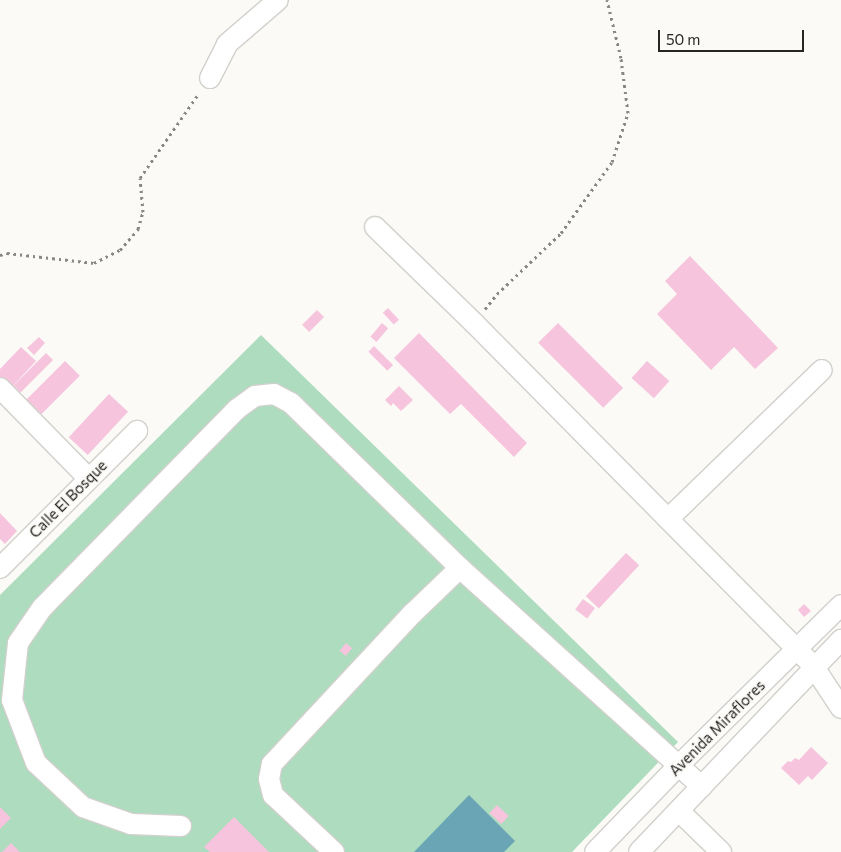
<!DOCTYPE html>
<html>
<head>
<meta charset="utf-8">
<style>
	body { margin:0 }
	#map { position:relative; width:841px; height:852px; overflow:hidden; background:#fbfaf6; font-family:Commissioner,sans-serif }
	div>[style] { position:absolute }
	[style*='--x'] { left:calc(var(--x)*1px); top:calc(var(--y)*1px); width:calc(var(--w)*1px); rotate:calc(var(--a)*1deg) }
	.green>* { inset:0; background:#aedcbf }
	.water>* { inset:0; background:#69a5b5 }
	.building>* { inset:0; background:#f6c4dd; transform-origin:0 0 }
	.path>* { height:3px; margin-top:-1.5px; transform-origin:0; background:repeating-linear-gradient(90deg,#888785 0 2.5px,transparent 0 6.5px) }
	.roads { filter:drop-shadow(1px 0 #d1d0cc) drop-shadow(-1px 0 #d1d0cc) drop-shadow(0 1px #d1d0cc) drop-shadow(0 -1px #d1d0cc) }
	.minor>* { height:20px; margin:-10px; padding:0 10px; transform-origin:10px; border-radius:10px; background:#fff }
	span { translate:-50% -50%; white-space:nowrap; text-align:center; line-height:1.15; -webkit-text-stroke:4.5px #fbfaf6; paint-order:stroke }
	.street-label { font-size:15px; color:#262524 }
	.scale { position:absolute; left:658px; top:30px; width:146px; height:22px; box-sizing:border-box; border:2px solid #262524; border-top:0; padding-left:6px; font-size:15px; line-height:18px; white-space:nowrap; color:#262524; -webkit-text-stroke:4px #fbfaf6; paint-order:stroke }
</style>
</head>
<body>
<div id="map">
	<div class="green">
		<div style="clip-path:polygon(261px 335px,678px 742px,572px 852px,0 852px,0 595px)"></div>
	</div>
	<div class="water">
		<div style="clip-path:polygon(469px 795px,515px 841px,504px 852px,414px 852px)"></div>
	</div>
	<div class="building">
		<div style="clip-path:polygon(690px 256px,778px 348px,755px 369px,734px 347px,711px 370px,657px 314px,677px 294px,665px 281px)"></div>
		<div style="left:388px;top:308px;width:16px;height:7px;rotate:47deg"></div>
		<div style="left:317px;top:310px;width:10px;height:21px;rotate:45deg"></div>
		<div style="left:382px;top:323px;width:8px;height:18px;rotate:40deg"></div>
		<div style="left:558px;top:323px;width:92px;height:28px;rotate:45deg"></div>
		<div style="clip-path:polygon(419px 333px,527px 443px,514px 457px,461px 404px,450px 414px,394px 358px)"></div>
		<div style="clip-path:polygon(39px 337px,45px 343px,34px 355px,27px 348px)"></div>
		<div style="left:374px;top:346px;width:27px;height:8px;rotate:45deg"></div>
		<div style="clip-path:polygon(21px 347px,36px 361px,10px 389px,0 380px,0 369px)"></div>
		<div style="left:46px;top:353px;width:10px;height:46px;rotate:45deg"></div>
		<div style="left:65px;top:361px;width:21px;height:58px;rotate:45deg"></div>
		<div style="left:647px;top:361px;width:30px;height:23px;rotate:42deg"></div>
		<div style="clip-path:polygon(399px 386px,413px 400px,401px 411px,393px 403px,391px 406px,385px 400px)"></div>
		<div style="left:109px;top:394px;width:26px;height:59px;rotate:43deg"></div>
		<div style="clip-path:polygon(0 513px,17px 531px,5px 544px,0 539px)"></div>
		<div style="left:626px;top:553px;width:18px;height:59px;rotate:43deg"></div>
		<div style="left:583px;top:599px;width:15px;height:13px;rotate:37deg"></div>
		<div style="clip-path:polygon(804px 604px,811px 611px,804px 617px,798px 610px)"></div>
		<div style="left:346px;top:643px;width:8px;height:10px;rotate:40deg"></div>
		<div style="clip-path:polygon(811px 747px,828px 763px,812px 780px,808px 776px,799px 785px,781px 768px,788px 761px,791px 762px,795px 758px,799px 760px)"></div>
		<div style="left:497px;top:805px;width:16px;height:11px;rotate:43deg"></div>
		<div style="clip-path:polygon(0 807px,11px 818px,0 829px)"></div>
		<div style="clip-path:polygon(234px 817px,269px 852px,210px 852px,204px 847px)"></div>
		<div style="clip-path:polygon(11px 843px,20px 852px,2px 852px)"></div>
	</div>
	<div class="path">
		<div style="--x:0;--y:255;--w:7;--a:-16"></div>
		<div style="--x:7;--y:253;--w:88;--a:6.6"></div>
		<div style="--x:94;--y:263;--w:29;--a:-27"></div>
		<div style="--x:120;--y:250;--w:28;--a:-49"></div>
		<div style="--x:138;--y:229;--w:18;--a:-74"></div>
		<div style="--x:143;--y:212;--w:34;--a:-95"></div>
		<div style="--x:140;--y:178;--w:103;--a:-55.2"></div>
		<div style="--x:485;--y:309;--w:19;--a:-51"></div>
		<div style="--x:497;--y:294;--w:88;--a:-43.6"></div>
		<div style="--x:561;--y:233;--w:87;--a:-54.3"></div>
		<div style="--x:612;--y:162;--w:52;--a:-71.9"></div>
		<div style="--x:628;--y:113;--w:55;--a:-97.3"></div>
		<div style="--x:621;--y:58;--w:60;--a:-103.6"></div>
	</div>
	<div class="roads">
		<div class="minor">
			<div style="--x:210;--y:78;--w:38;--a:-63"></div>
			<div style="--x:227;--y:44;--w:67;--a:-40.8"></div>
			<div style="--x:375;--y:227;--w:138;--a:44.1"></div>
			<div style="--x:474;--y:323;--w:484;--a:45.3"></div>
			<div style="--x:814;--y:667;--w:49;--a:56.6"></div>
			<div style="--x:0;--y:388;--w:127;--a:45.6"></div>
			<div style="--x:668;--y:519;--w:214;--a:-44.1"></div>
			<div style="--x:0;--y:568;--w:194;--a:-45"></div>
			<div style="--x:679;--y:811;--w:59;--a:44.3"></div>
			<div style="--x:181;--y:826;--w:50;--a:-177.7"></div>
			<div style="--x:131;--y:824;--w:51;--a:-160.5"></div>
			<div style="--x:83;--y:807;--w:64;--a:-136.9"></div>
			<div style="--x:36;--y:763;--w:67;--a:-110.9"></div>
			<div style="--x:12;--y:700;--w:57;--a:-84"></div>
			<div style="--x:18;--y:643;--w:42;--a:-55.6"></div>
			<div style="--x:42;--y:608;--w:279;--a:-45.6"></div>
			<div style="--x:237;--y:409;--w:22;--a:-36"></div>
			<div style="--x:255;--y:396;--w:19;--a:-6"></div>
			<div style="--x:274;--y:394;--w:19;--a:28"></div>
			<div style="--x:291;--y:403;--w:236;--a:44.3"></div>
			<div style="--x:460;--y:568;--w:326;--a:42.1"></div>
			<div style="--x:334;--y:852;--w:83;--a:-136.9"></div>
			<div style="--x:273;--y:795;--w:16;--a:-104"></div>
			<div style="--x:269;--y:779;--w:15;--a:-79"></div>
			<div style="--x:272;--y:764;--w:207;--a:-47"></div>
			<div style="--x:413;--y:613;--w:65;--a:-43.8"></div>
			<div style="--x:595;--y:852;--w:121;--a:-46"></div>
			<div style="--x:679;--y:765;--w:228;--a:-44.6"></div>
			<div style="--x:639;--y:852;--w:293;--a:-46.4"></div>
		</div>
	</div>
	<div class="street-label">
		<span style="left:68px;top:499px;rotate:-45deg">Calle El Bosque</span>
		<span style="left:717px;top:728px;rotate:-45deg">Avenida Miraflores</span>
	</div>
	<div class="scale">50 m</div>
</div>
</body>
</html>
